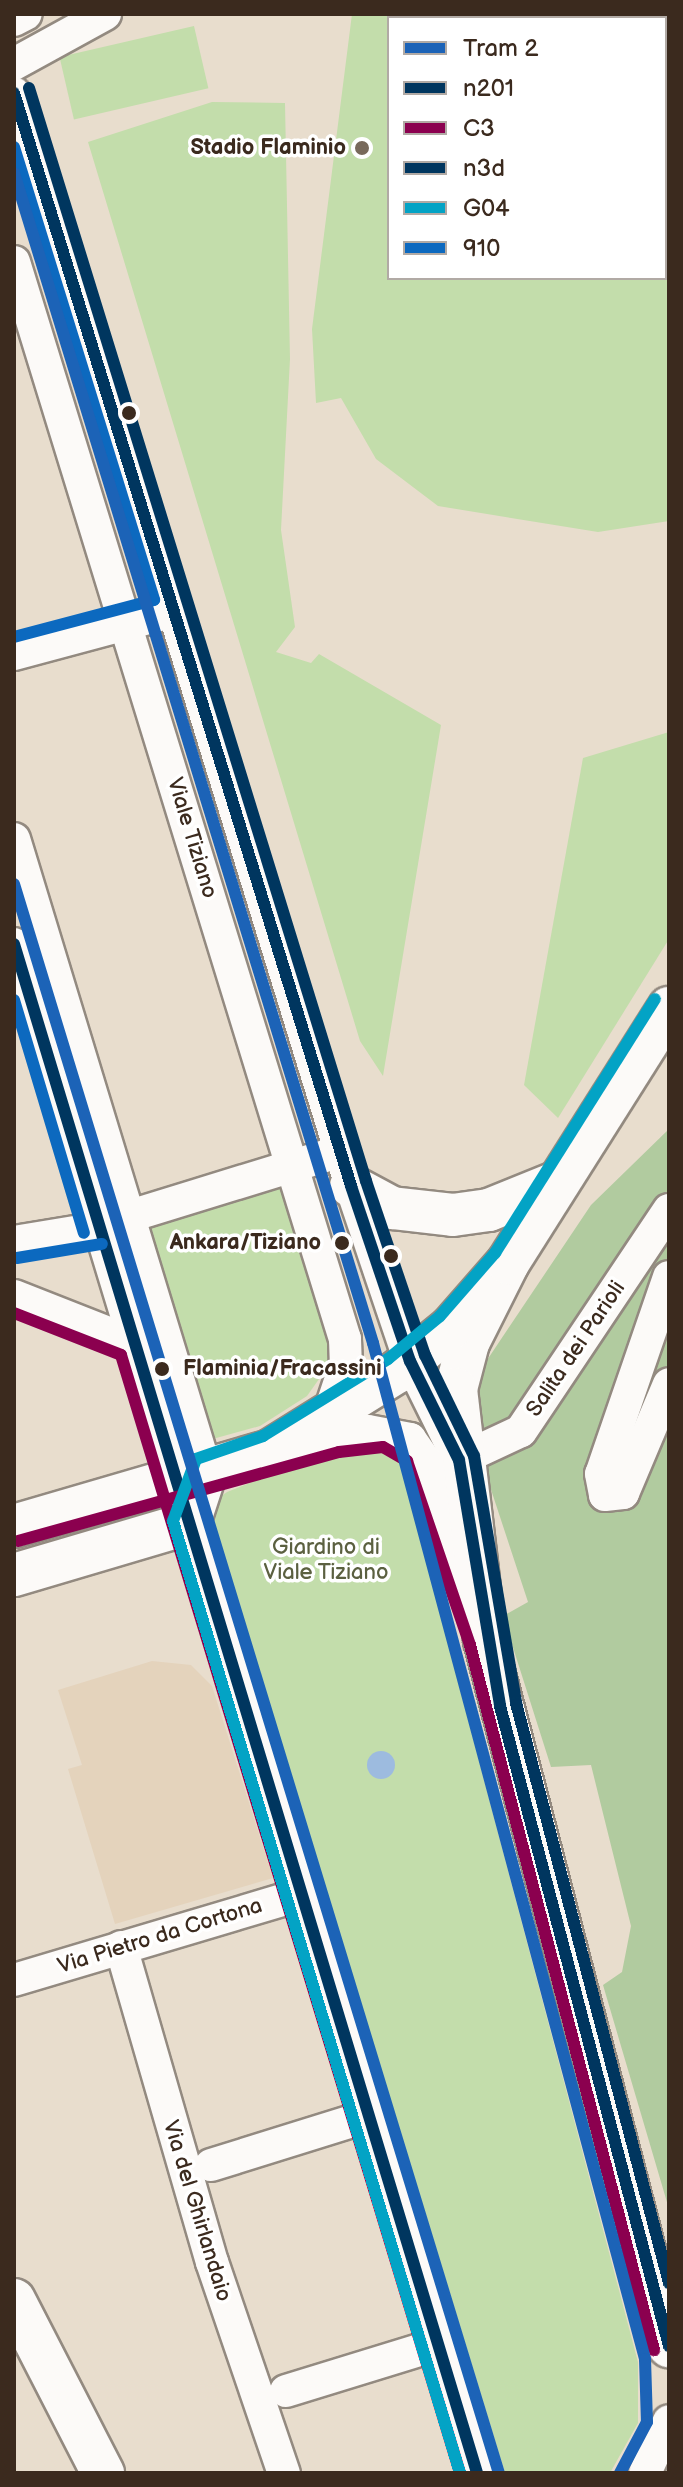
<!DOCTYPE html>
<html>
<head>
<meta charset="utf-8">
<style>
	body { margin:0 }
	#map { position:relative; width:683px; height:2487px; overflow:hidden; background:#e8ddcd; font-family:"Balsamiq Sans",sans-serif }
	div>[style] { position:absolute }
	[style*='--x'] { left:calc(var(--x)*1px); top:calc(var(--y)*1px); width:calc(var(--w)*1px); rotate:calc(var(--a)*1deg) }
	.built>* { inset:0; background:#e4d3bc }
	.green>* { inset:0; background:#c3ddab; transform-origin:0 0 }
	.forest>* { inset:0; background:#b1cb9f }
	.water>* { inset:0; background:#9dbbdf }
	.round { border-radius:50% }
	.roads { filter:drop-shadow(2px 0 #938a80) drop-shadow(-2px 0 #938a80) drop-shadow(0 2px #938a80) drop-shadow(0 -2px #938a80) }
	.minor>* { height:32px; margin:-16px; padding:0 16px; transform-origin:16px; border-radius:16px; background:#fcfaf8 }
	.major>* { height:42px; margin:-21px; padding:0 21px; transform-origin:21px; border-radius:21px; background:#fcfaf8 }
	.bus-1>* { height:12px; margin:-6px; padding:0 6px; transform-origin:6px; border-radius:6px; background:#00365f }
	.bus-2>* { height:12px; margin:-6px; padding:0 6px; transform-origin:6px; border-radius:6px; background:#8b004f }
	.bus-3>* { height:12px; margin:-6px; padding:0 6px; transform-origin:6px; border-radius:6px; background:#00365f }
	.bus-4>* { height:12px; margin:-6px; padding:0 6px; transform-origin:6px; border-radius:6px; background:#03a3c5 }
	.bus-5>* { height:12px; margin:-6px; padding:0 6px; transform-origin:6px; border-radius:6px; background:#0c69bf }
	.tram-1>* { height:12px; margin:-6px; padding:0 6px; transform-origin:6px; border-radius:6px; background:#1c63b7 }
	.dots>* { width:22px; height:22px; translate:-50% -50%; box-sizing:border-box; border:4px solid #fff; border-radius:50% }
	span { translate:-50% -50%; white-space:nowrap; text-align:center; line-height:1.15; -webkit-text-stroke:7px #fff; paint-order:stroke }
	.poi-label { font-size:22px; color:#3b2a1e; font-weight:700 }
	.right { translate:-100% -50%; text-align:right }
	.street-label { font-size:22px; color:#3b2a1e }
	.stop-label { font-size:22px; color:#3b2a1e; font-weight:700 }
	.left { translate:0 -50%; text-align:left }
	.park-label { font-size:22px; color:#5b6040 }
	.frame { position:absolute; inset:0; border:16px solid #3b2a1e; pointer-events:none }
	.legend { position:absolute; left:387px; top:16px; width:280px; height:264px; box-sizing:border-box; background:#fff; border:2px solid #b1aaa5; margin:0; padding:10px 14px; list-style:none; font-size:24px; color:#3b2a1e }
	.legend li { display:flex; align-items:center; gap:16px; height:40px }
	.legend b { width:40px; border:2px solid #b1aaa5 }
</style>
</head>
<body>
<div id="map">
	<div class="built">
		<div style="clip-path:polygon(152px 1661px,191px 1665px,212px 1686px,273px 1878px,115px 1924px,68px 1769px,82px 1765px,58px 1690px)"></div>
	</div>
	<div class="green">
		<div style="clip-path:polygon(evenodd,352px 14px,669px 14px,669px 521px,598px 532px,438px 506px,376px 459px,341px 398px,316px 403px,312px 329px,352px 14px,389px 18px,665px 18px,665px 278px,389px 278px,389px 18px)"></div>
		<div style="left:194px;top:26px;width:64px;height:138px;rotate:77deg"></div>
		<div style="clip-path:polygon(212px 102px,285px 103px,290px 359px,281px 530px,295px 627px,276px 652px,311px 663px,319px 654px,441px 725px,383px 1076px,360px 1041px,88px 142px)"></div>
		<div style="clip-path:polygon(669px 732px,669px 939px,558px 1118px,524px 1085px,583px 758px)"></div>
		<div style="clip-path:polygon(287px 1183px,331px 1343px,329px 1365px,307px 1396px,260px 1426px,209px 1440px,144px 1228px)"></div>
		<div style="clip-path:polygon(381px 1446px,400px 1462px,638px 2362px,638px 2423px,610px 2473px,505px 2473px,214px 1524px,217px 1499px,227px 1492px,308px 1460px)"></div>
	</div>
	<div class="forest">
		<div style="clip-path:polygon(669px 1129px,669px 2209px,603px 1985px,622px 1972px,631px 1926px,591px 1765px,551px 1767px,503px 1616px,528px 1602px,477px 1447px,473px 1381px,591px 1205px)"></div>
	</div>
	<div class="water">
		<div class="round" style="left:367px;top:1751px;width:28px;height:28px"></div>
	</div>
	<div class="roads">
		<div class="minor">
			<div style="--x:14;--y:20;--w:13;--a:-27"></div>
			<div style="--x:14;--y:64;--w:104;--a:-28.8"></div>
			<div style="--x:14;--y:93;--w:1144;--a:72.86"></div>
			<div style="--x:351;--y:1186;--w:185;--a:71.4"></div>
			<div style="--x:410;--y:1361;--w:110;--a:63.7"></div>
			<div style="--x:459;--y:1460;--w:68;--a:-25.1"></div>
			<div style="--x:521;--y:1431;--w:266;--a:-56.2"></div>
			<div style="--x:14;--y:262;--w:1127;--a:72.92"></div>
			<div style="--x:345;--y:1339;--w:24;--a:88"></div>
			<div style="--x:346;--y:1363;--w:54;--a:108.4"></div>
			<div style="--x:14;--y:654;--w:166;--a:-15"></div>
			<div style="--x:14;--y:839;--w:661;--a:73.1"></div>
			<div style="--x:14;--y:944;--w:1598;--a:73.15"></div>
			<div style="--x:130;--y:1216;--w:221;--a:-17.1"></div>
			<div style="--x:14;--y:1242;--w:86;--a:-9.4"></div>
			<div style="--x:669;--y:1277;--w:208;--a:109"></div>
			<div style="--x:601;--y:1474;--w:21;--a:79"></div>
			<div style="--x:605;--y:1495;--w:18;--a:-6"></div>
			<div style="--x:623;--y:1493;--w:118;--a:-67.1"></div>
			<div style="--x:14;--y:1296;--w:129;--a:21.4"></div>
			<div style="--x:292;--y:1446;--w:77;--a:-11.2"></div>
			<div style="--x:368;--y:1431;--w:43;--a:10.8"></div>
			<div style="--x:410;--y:1439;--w:29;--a:55"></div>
			<div style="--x:427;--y:1463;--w:123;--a:72"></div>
			<div style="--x:121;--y:1947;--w:328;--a:73.9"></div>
			<div style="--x:212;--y:2262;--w:223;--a:71.2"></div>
			<div style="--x:14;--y:1980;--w:304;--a:-16.6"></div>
			<div style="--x:211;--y:2165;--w:169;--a:-17.3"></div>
			<div style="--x:286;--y:2391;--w:160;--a:-17.1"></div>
			<div style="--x:645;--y:2473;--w:57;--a:-65.2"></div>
		</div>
		<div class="major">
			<div style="--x:351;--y:1186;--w:47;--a:28.2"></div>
			<div style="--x:392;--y:1208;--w:61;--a:6.5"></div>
			<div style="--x:453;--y:1215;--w:36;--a:-8"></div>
			<div style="--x:489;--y:1210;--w:74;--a:-22.1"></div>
			<div style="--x:508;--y:1263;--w:89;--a:116.6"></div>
			<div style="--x:468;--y:1343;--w:48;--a:104.6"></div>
			<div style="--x:456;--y:1389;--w:253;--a:83.4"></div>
			<div style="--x:485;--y:1640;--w:730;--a:75.39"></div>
			<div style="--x:14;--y:1526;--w:267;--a:-16.3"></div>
			<div style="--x:270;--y:1451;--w:150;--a:-31.9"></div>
			<div style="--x:397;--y:1372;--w:70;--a:-39.2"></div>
			<div style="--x:451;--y:1328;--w:86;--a:-48.8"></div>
			<div style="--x:508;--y:1263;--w:302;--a:-57.7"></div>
			<div style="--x:14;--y:1575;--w:183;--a:-16.5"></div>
			<div style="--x:189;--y:1523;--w:55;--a:-71.9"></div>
			<div style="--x:14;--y:2300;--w:195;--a:62.8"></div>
		</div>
	</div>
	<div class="bus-1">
		<div style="--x:14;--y:93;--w:1144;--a:72.86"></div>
		<div style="--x:351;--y:1186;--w:185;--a:71.4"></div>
		<div style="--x:410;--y:1361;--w:110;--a:63.7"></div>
		<div style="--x:459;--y:1460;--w:249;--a:80.5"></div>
		<div style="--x:500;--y:1706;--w:662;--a:75.21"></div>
		<div style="--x:14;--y:944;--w:1598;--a:73.15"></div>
	</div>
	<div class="bus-2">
		<div style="--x:14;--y:1313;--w:115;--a:21.4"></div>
		<div style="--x:121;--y:1355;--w:1168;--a:73.13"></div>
		<div style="--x:18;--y:1541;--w:333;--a:-15.5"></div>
		<div style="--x:339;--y:1452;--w:44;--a:-6.5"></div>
		<div style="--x:383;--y:1447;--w:28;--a:30"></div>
		<div style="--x:407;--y:1461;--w:194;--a:71.1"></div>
		<div style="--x:470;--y:1645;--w:729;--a:75.37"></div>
	</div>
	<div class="bus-3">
		<div style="--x:29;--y:88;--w:1144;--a:72.86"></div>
		<div style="--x:366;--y:1181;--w:184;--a:71.3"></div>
		<div style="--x:425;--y:1355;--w:112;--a:64.1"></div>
		<div style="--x:474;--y:1456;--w:251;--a:80.3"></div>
		<div style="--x:516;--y:1703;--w:600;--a:75.22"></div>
	</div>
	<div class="bus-4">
		<div style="--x:460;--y:2473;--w:994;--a:-106.78"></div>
		<div style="--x:173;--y:1521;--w:66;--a:-69.6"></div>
		<div style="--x:196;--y:1459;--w:71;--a:-18.9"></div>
		<div style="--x:263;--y:1436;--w:147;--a:-31.6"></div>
		<div style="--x:388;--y:1359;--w:67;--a:-39.6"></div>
		<div style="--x:440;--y:1316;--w:84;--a:-48.9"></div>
		<div style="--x:495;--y:1253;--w:300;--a:-57.8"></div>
	</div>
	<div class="bus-5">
		<div style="--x:14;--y:147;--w:474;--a:72.8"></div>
		<div style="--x:154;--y:600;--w:145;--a:165.2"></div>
		<div style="--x:14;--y:1000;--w:243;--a:73.3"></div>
		<div style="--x:17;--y:1258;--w:86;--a:-9.4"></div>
	</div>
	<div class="tram-1">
		<div style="--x:14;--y:173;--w:1224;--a:72.94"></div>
		<div style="--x:373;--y:1343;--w:1052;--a:75.01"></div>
		<div style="--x:645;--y:2359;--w:63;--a:88.2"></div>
		<div style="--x:647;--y:2422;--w:58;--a:117.9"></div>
		<div style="--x:14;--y:884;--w:1661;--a:73.03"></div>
	</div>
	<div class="dots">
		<div style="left:362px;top:148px;background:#78695b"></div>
		<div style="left:129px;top:413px;background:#3b2a1e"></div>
		<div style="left:342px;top:1243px;background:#3b2a1e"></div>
		<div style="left:391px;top:1256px;background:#3b2a1e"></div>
		<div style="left:162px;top:1369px;background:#3b2a1e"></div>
	</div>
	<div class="poi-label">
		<span class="right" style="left:346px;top:148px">Stadio Flaminio</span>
	</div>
	<div class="street-label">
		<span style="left:192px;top:838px;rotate:73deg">Viale Tiziano</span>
		<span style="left:576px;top:1349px;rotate:-56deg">Salita dei Parioli</span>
		<span style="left:160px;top:1936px;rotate:-17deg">Via Pietro da Cortona</span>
		<span style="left:197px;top:2211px;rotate:73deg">Via del Ghirlandaio</span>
	</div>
	<div class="stop-label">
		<span class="right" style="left:321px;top:1243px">Ankara/Tiziano</span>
		<span class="left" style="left:183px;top:1369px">Flaminia/Fracassini</span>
	</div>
	<div class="park-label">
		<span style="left:326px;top:1560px">Giardino di<br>Viale Tiziano</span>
	</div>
	<div class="frame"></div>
	<ul class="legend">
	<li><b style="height:10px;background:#1c63b7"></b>Tram 2</li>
	<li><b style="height:10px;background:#00365f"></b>n201</li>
	<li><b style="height:10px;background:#8b004f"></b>C3</li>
	<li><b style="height:10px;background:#00365f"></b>n3d</li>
	<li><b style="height:10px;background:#03a3c5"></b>G04</li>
	<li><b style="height:10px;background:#0c69bf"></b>910</li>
	</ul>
</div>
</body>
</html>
